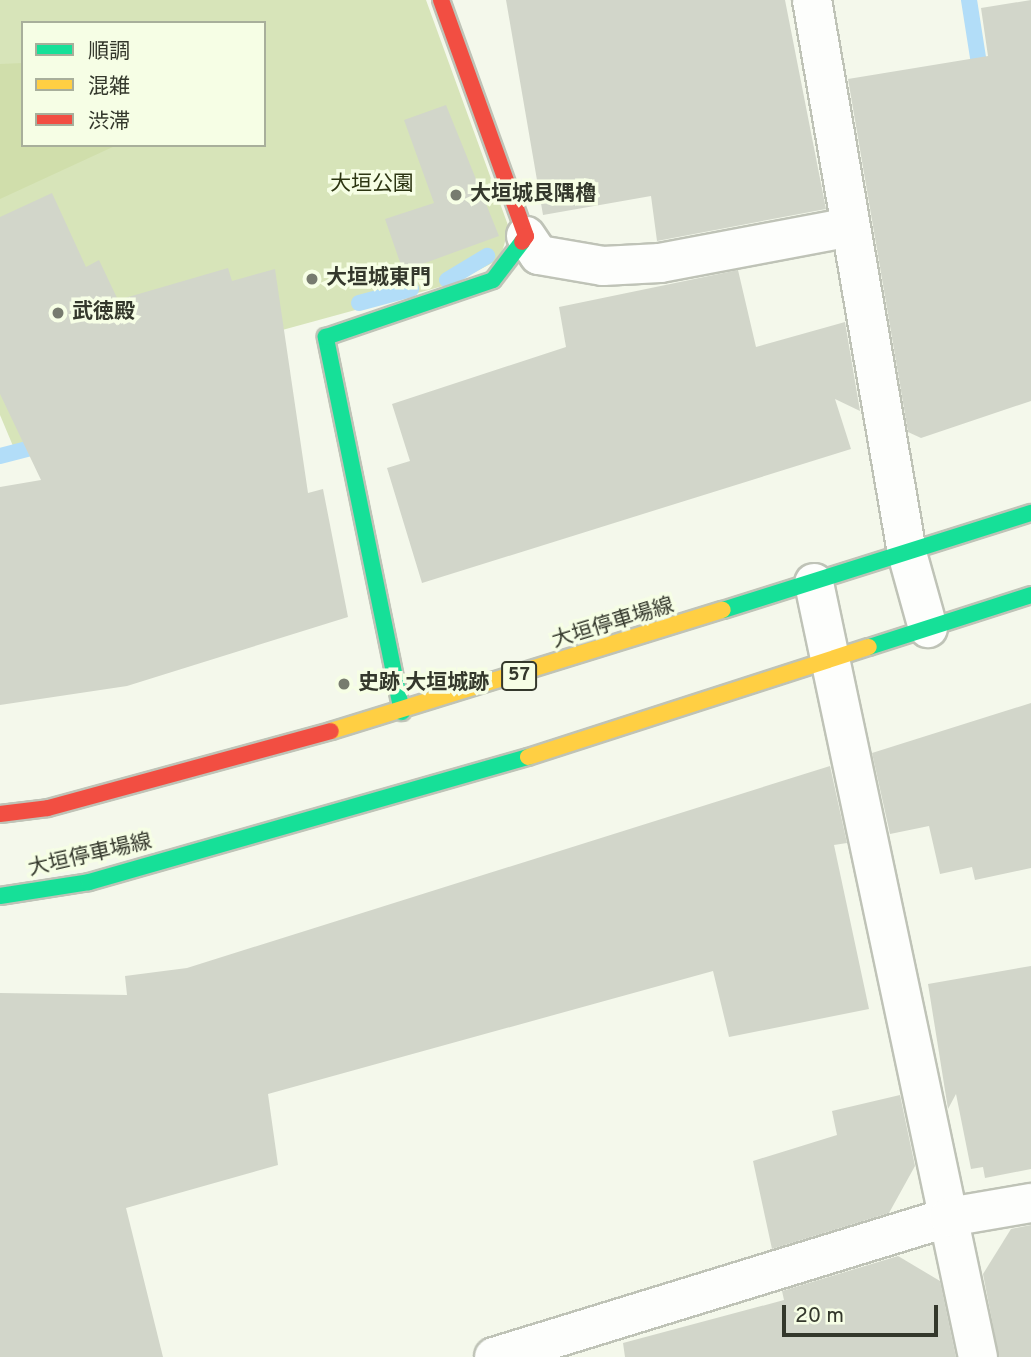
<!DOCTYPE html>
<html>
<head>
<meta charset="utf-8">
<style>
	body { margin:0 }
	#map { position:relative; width:1031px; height:1357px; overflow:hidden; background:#f4f8eb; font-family:Overpass,"Noto Sans JP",sans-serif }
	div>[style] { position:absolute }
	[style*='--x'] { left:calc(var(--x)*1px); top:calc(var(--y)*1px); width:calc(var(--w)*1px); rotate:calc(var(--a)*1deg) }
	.green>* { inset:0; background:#d7e4b9 }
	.forest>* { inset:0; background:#d0deab }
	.stream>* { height:16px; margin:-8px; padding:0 8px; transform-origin:8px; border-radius:8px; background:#b2ddf8 }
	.building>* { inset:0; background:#d2d6ca }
	.roads { filter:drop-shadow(2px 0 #bfc3b7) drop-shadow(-2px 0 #bfc3b7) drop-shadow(0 2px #bfc3b7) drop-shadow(0 -2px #bfc3b7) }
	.street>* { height:38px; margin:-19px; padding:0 19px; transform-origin:19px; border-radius:19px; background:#fdfefc }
	.fast>* { height:16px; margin:-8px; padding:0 8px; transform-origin:8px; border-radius:8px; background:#16e098 }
	.slow>* { height:16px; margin:-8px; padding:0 8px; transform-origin:8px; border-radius:8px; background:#ffcf43 }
	.jam>* { height:16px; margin:-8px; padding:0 8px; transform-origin:8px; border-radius:8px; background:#f24e42 }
	.dots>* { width:19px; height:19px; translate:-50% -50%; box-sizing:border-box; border:4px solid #f6fee5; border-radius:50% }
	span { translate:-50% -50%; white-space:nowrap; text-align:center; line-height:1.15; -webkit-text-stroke:7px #f6fee5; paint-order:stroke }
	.shield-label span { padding:2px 5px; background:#f6fee5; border:2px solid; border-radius:5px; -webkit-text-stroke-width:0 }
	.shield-label { font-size:19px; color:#34382c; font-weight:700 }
	.park-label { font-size:21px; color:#2c3512 }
	.poi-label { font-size:21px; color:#34382c; font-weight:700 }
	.left { translate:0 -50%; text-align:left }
	.street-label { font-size:21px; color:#34382c }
	.legend { position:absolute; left:21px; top:21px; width:245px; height:126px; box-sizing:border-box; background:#f6fee5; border:2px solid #a8af9b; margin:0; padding:9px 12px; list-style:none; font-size:21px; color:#34382c }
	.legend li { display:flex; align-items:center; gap:14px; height:35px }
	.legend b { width:35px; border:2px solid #a8af9b }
	.scale { position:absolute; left:782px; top:1305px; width:156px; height:32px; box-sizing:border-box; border:4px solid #34382c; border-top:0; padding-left:9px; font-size:21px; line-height:24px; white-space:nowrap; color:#34382c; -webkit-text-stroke:5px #f6fee5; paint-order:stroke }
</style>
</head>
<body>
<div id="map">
	<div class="green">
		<div style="clip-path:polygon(evenodd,0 0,426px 0,509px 228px,500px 259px,454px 283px,143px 368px,142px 415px,13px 446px,0 415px,0 0,23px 23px,264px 23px,264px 145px,23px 145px,23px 23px)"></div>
	</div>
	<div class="forest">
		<div style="clip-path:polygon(23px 63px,23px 145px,117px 145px,0 199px,0 64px)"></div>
	</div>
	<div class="stream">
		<div style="--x:969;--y:0;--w:78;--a:81.1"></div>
		<div style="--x:447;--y:280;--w:47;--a:-31"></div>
		<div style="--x:359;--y:303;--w:54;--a:-15.1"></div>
		<div style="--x:0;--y:456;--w:48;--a:-14.6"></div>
	</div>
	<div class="building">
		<div style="clip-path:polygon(506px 0,785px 0,826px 209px,657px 241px,651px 196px,543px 215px)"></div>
		<div style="clip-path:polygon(1031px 0,1031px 401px,921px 438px,908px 432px,848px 79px,988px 56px,981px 8px)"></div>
		<div style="clip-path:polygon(446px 105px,499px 236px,403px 271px,385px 219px,434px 203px,404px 120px)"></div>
		<div style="clip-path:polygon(52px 193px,86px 267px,99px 260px,118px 300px,228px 268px,232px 281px,275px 269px,308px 493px,323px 489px,348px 617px,127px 686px,0 705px,0 487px,41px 480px,0 394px,0 217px)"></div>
		<div style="clip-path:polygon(738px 270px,756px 347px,845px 322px,860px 411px,835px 399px,851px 449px,422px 583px,387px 468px,410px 461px,392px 404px,566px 347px,559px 307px)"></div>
		<div style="clip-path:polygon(1031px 703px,1031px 868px,975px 880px,972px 867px,940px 874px,929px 826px,890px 834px,872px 753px)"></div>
		<div style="clip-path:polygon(830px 766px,847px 843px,834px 845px,869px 1009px,729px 1037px,713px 971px,268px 1094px,278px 1165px,126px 1208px,163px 1357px,0 1357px,0 993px,127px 995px,125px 976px,187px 968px)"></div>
		<div style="clip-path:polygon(1031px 966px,1031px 1169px,985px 1178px,983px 1167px,971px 1169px,956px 1094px,948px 1109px,928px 984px)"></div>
		<div style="clip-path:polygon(900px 1095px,915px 1166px,889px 1213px,772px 1249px,753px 1161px,837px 1135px,832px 1111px)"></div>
		<div style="clip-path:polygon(1031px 1225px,1031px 1357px,999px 1357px,983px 1274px,1011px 1229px)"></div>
		<div style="clip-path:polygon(898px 1256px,940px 1281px,956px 1357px,625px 1357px,623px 1343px,784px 1300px,782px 1291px)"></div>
	</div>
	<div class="roads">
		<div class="street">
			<div style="--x:812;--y:0;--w:561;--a:80.25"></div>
			<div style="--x:907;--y:553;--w:78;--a:74.4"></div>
			<div style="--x:526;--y:236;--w:23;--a:56"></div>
			<div style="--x:539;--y:255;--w:65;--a:9.8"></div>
			<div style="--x:603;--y:266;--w:57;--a:-3"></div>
			<div style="--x:660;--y:263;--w:194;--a:-10.7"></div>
			<div style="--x:814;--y:583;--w:791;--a:78.04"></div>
			<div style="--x:494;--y:1357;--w:476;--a:-17.1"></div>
			<div style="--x:949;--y:1217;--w:83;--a:-9.7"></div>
		</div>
		<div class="fast">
			<div style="--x:723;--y:610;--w:323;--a:-17.5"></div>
			<div style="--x:869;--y:647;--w:170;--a:-17.8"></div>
			<div style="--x:402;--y:712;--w:383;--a:-101.5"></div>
			<div style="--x:326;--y:337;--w:176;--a:-18.8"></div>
			<div style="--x:493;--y:280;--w:48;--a:-52.7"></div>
			<div style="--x:0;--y:896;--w:90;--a:-8.9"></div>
			<div style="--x:89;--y:882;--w:456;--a:-15.9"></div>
		</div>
		<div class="slow">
			<div style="--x:331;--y:731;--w:410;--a:-17.2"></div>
			<div style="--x:528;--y:757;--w:358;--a:-17.9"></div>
		</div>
		<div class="jam">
			<div style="--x:441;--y:0;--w:251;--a:70.2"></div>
			<div style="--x:526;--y:236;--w:7;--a:124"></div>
			<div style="--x:0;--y:814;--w:48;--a:-7.1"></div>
			<div style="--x:48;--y:808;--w:293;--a:-15.2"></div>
		</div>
	</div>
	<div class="dots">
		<div style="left:456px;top:195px;background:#777b6f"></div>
		<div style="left:312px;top:279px;background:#777b6f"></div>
		<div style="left:58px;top:313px;background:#777b6f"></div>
		<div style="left:344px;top:684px;background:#777b6f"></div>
	</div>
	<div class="shield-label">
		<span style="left:519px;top:676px">57</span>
	</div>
	<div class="park-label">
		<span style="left:372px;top:185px">大垣公園</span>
	</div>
	<div class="poi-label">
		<span class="left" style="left:470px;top:195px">大垣城艮隅櫓</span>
		<span class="left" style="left:326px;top:279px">大垣城東門</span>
		<span class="left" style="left:72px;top:313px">武徳殿</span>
		<span class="left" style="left:358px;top:684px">史跡 大垣城跡</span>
	</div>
	<div class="street-label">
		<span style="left:613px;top:624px;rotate:-17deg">大垣停車場線</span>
		<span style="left:90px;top:856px;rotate:-13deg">大垣停車場線</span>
	</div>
	<ul class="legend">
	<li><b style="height:9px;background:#16e098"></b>順調</li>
	<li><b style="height:9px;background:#ffcf43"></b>混雑</li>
	<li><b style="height:9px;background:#f24e42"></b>渋滞</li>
	</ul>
	<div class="scale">20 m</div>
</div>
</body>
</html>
